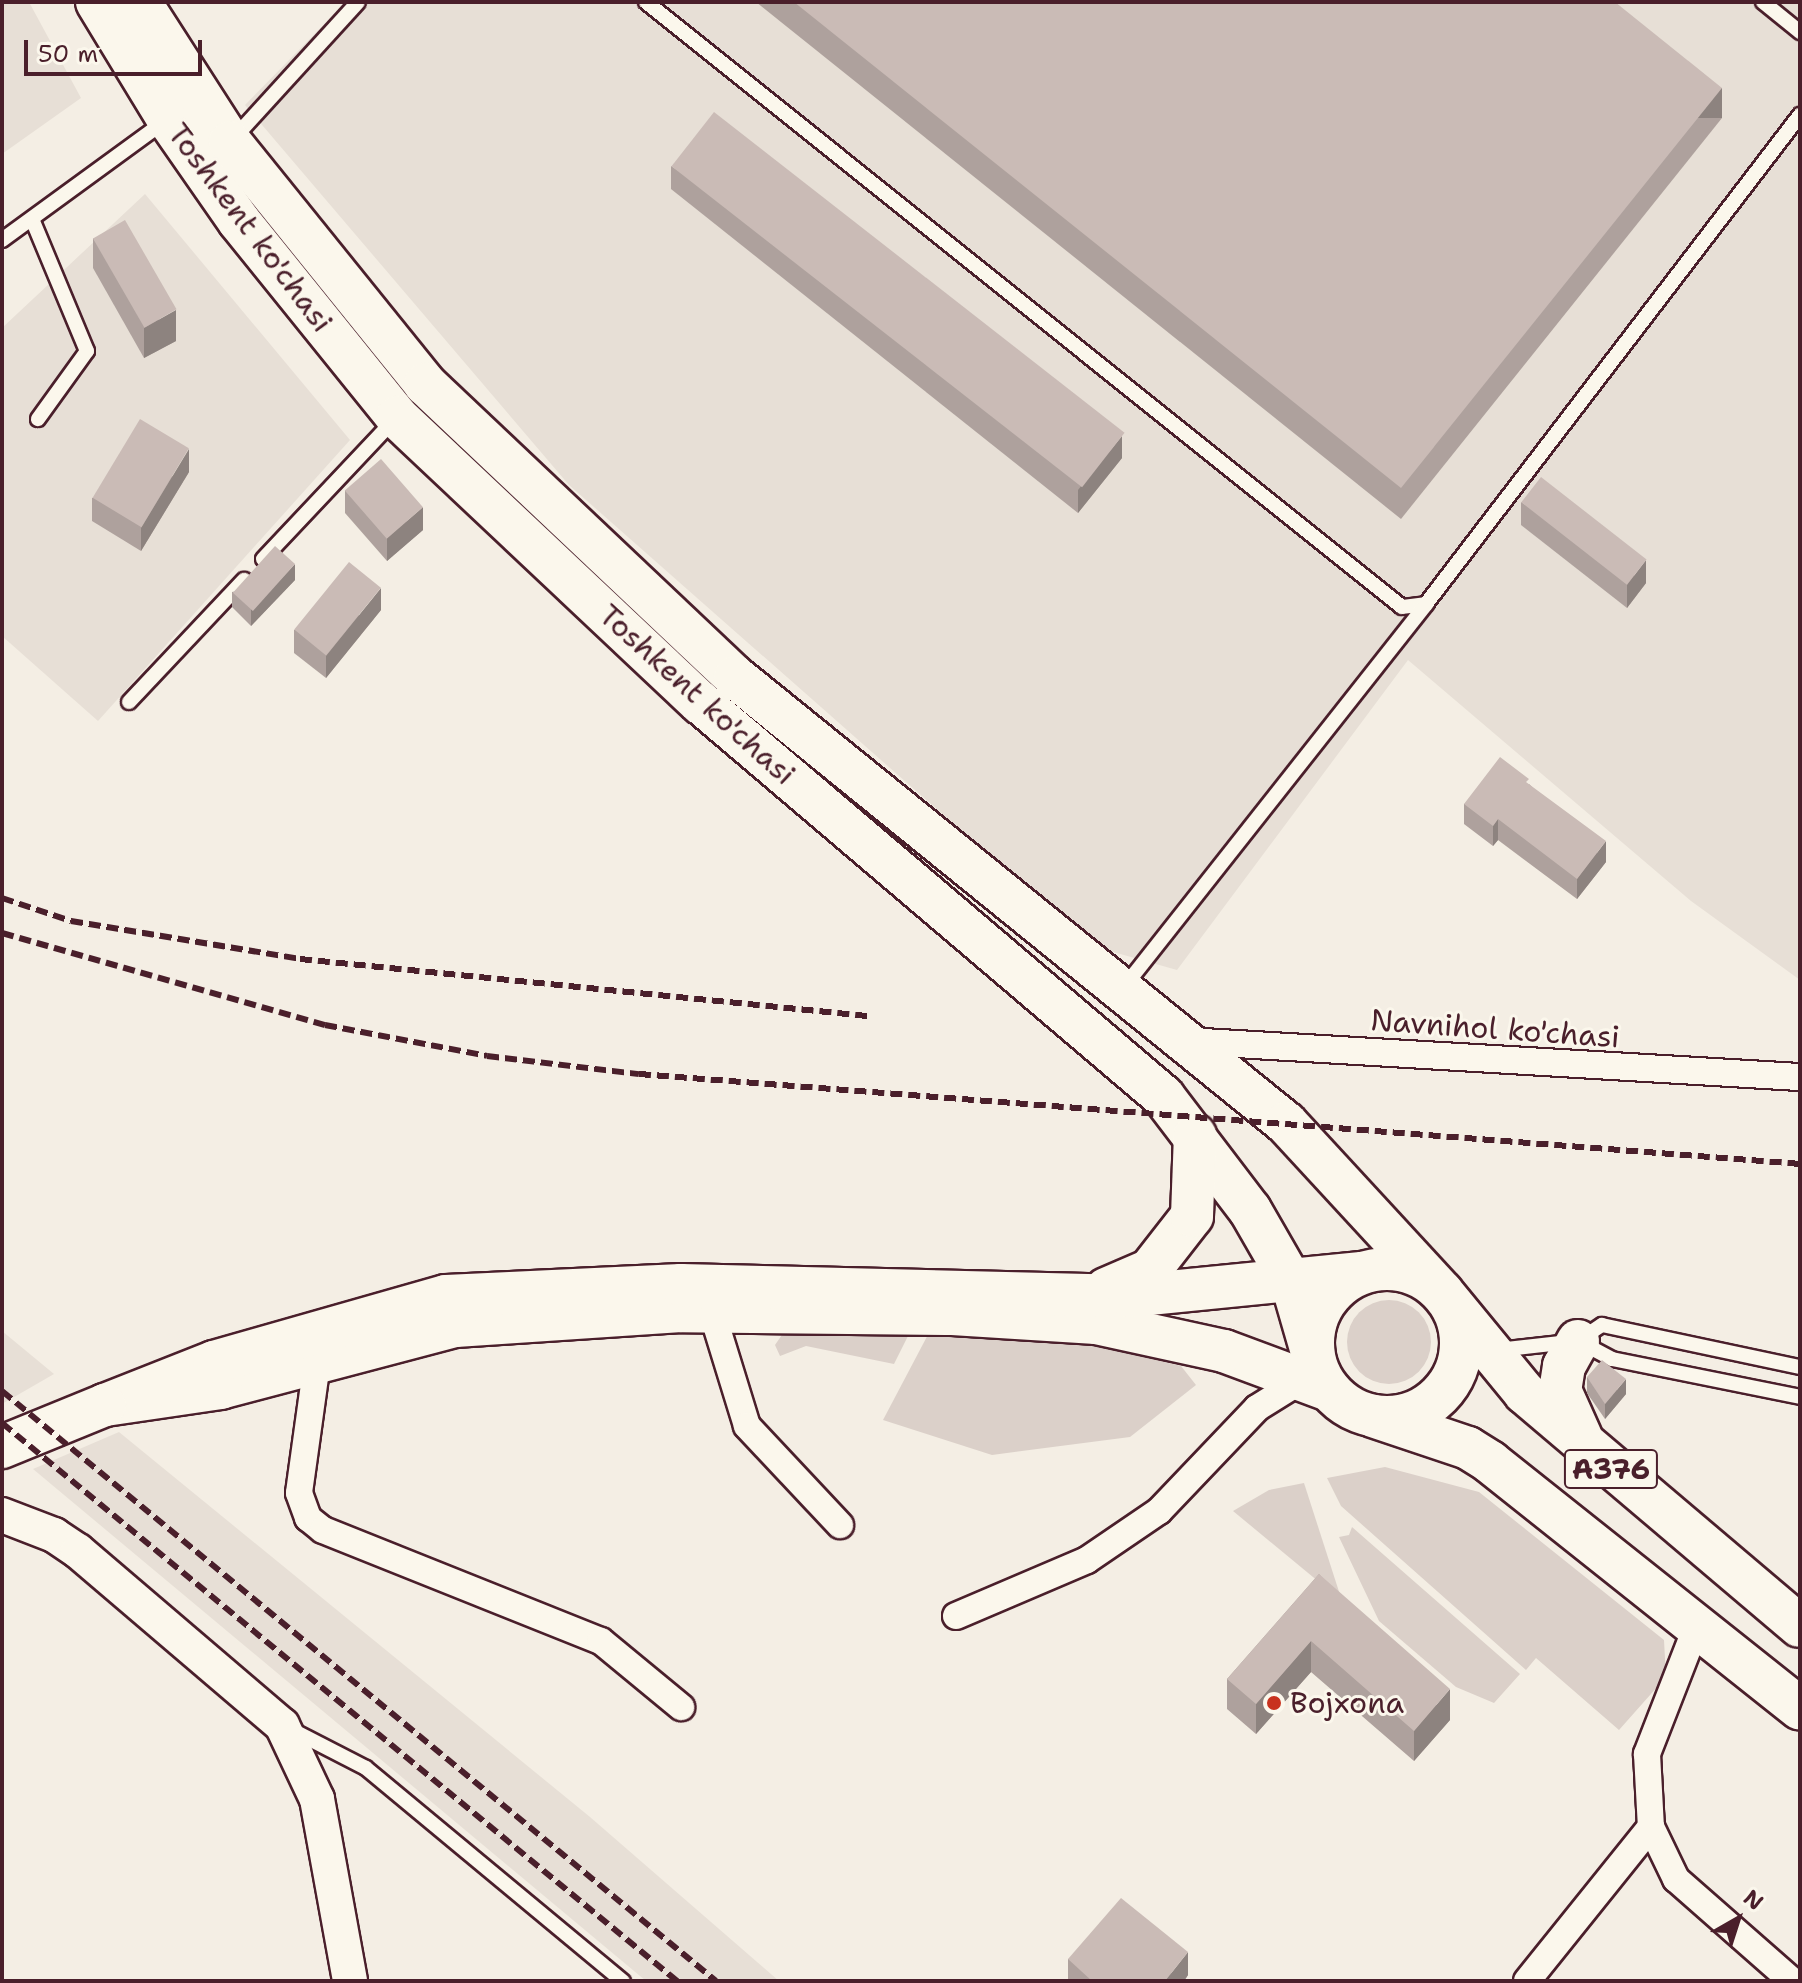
<!DOCTYPE html>
<html>
<head>
<meta charset="utf-8">
<style>
	body { margin:0 }
	#map { position:relative; width:1802px; height:1983px; overflow:hidden; background:#f4eee4; font-family:"Shantell Sans",sans-serif }
	div>[style] { position:absolute }
	[style*='--x'] { left:calc(var(--x)*1px); top:calc(var(--y)*1px); width:calc(var(--w)*1px); rotate:calc(var(--a)*1deg) }
	.built>* { inset:0; background:#e7dfd6 }
	.green>* { inset:0; background:#dbd0c9 }
	.round { border-radius:50% }
	.roads { filter:drop-shadow(2px 0 #4a1f2b) drop-shadow(-2px 0 #4a1f2b) drop-shadow(0 2px #4a1f2b) drop-shadow(0 -2px #4a1f2b) }
	.service>* { height:14px; margin:-7px; padding:0 7px; transform-origin:7px; border-radius:7px; background:#fbf7ec }
	.minor>* { height:26px; margin:-13px; padding:0 13px; transform-origin:13px; border-radius:13px; background:#fbf7ec }
	.tertiary>* { height:34px; margin:-17px; padding:0 17px; transform-origin:17px; border-radius:17px; background:#fbf7ec }
	.primary>* { height:42px; margin:-21px; padding:0 21px; transform-origin:21px; border-radius:21px; background:#fbf7ec }
	.primary>.ring { margin:-21px; padding:0; box-sizing:content-box; background:none; border:42px solid #fbf7ec; border-radius:50% }
	.rail>* { height:6px; margin-top:-3px; transform-origin:0; background:repeating-linear-gradient(90deg,#4a1f2b 0 12px,transparent 0 18px) }
	.wall>* { inset:0; background:#aea19d }
	.shaded-wall>* { inset:0; background:#8d837f; transform-origin:0 0 }
	.building>* { inset:0; background:#cabbb6; transform-origin:0 0 }
	.dots>* { width:22px; height:22px; translate:-50% -50%; box-sizing:border-box; border:4px solid #fbf7ec; border-radius:50% }
	span { translate:-50% -50%; white-space:nowrap; text-align:center; line-height:1.15; -webkit-text-stroke:6px #fbf7ec; paint-order:stroke }
	.shield-label span { padding:2px 6px; background:#fbf7ec; border:2px solid; border-radius:6px; -webkit-text-stroke-width:0 }
	.shield-label { font-size:28px; color:#4a1f2b; font-weight:700 }
	.street-label { font-size:30px; color:#4a1f2b }
	.poi-label { font-size:30px; color:#4a1f2b }
	.left { translate:0 -50%; text-align:left }
	.frame { position:absolute; inset:0; border:4px solid #4a1f2b; pointer-events:none }
	.north { position:absolute; left:1698px; top:1879px; width:80px; height:80px; -webkit-text-stroke:6px #fbf7ec; paint-order:stroke; rotate:39deg; font-size:22px; font-weight:700; line-height:32px; text-align:center; color:#4a1f2b }
	.north::after { content:''; display:block; margin:auto; width:28px; height:36px; background:#4a1f2b; clip-path:polygon(50% 0,100% 100%,50% 72%,0 100%) }
	.scale { position:absolute; left:24px; top:40px; width:178px; height:36px; box-sizing:border-box; border:4px solid #4a1f2b; border-top:0; padding-left:10px; font-size:24px; line-height:28px; white-space:nowrap; color:#4a1f2b; -webkit-text-stroke:6px #fbf7ec; paint-order:stroke }
</style>
</head>
<body>
<div id="map">
	<div class="built">
		<div style="clip-path:polygon(2px 2px,29px 2px,81px 98px,2px 154px)"></div>
		<div style="clip-path:polygon(346px 2px,1800px 2px,1800px 980px,1691px 901px,1408px 660px,1177px 970px,1092px 946px,569px 485px,245px 105px)"></div>
		<div style="clip-path:polygon(145px 194px,350px 440px,98px 721px,2px 636px,2px 328px)"></div>
		<div style="clip-path:polygon(2px 1331px,54px 1374px,2px 1404px)"></div>
		<div style="clip-path:polygon(119px 1432px,590px 1817px,779px 1981px,646px 1981px,33px 1469px)"></div>
	</div>
	<div class="green">
		<div class="round" style="left:1347px;top:1300px;width:84px;height:84px"></div>
		<div style="clip-path:polygon(914px 1324px,894px 1364px,806px 1346px,780px 1356px,775px 1345px,788px 1326px)"></div>
		<div style="clip-path:polygon(932px 1327px,1062px 1338px,1181px 1366px,1196px 1385px,1130px 1437px,992px 1455px,883px 1420px)"></div>
		<div style="clip-path:polygon(1385px 1467px,1479px 1492px,1664px 1640px,1666px 1677px,1619px 1730px,1536px 1658px,1526px 1670px,1341px 1506px,1327px 1478px)"></div>
		<div style="clip-path:polygon(1304px 1483px,1342px 1601px,1233px 1511px,1269px 1490px)"></div>
		<div style="clip-path:polygon(1352px 1527px,1520px 1674px,1494px 1703px,1456px 1687px,1379px 1621px,1339px 1537px,1349px 1535px)"></div>
	</div>
	<div class="roads">
		<div class="service">
			<div style="--x:646;--y:2;--w:968;--a:38.67"></div>
			<div style="--x:1402;--y:607;--w:24;--a:-7"></div>
			<div style="--x:1426;--y:604;--w:616;--a:-52.59"></div>
			<div style="--x:1763;--y:2;--w:48;--a:39"></div>
			<div style="--x:233;--y:139;--w:185;--a:-47.6"></div>
			<div style="--x:32;--y:219;--w:143;--a:67.4"></div>
			<div style="--x:87;--y:351;--w:84;--a:125.8"></div>
			<div style="--x:2;--y:240;--w:200;--a:-36.1"></div>
			<div style="--x:263;--y:559;--w:191;--a:-46.7"></div>
			<div style="--x:129;--y:702;--w:168;--a:-46.7"></div>
			<div style="--x:1124;--y:987;--w:488;--a:-51.7"></div>
			<div style="--x:1582;--y:1343;--w:34;--a:28"></div>
			<div style="--x:1612;--y:1359;--w:192;--a:11.4"></div>
			<div style="--x:1462;--y:1354;--w:117;--a:-6.4"></div>
			<div style="--x:1578;--y:1341;--w:29;--a:-34"></div>
			<div style="--x:1602;--y:1325;--w:202;--a:12"></div>
			<div style="--x:290;--y:1729;--w:85;--a:27.2"></div>
			<div style="--x:366;--y:1768;--w:334;--a:39.7"></div>
		</div>
		<div class="minor">
			<div style="--x:1186;--y:1041;--w:615;--a:3.36"></div>
			<div style="--x:714;--y:1298;--w:14;--a:98"></div>
			<div style="--x:712;--y:1312;--w:119;--a:72.9"></div>
			<div style="--x:747;--y:1426;--w:136;--a:46.8"></div>
			<div style="--x:317;--y:1363;--w:131;--a:97.9"></div>
			<div style="--x:299;--y:1493;--w:27;--a:70"></div>
			<div style="--x:308;--y:1518;--w:19;--a:39"></div>
			<div style="--x:323;--y:1530;--w:299;--a:21.8"></div>
			<div style="--x:601;--y:1641;--w:104;--a:39.5"></div>
			<div style="--x:956;--y:1616;--w:142;--a:-23.1"></div>
			<div style="--x:1087;--y:1560;--w:87;--a:-34.2"></div>
			<div style="--x:1159;--y:1511;--w:142;--a:-46.4"></div>
			<div style="--x:1257;--y:1408;--w:53;--a:-31.9"></div>
			<div style="--x:1698;--y:1623;--w:141;--a:111.3"></div>
			<div style="--x:1647;--y:1754;--w:73;--a:86.9"></div>
			<div style="--x:1651;--y:1827;--w:58;--a:64.3"></div>
			<div style="--x:1676;--y:1879;--w:154;--a:41.3"></div>
			<div style="--x:1527;--y:1981;--w:198;--a:-51.2"></div>
		</div>
		<div class="tertiary">
			<div style="--x:2;--y:1515;--w:56;--a:21"></div>
			<div style="--x:54;--y:1535;--w:29;--a:34"></div>
			<div style="--x:78;--y:1551;--w:268;--a:40.5"></div>
			<div style="--x:282;--y:1725;--w:82;--a:64.7"></div>
			<div style="--x:317;--y:1799;--w:185;--a:79.7"></div>
		</div>
		<div class="primary">
			<div style="--x:97;--y:2;--w:137;--a:58.7"></div>
			<div style="--x:168;--y:119;--w:124;--a:55.2"></div>
			<div style="--x:239;--y:221;--w:252;--a:51.1"></div>
			<div style="--x:397;--y:417;--w:417;--a:43.3"></div>
			<div style="--x:701;--y:703;--w:607;--a:40.39"></div>
			<div style="--x:1163;--y:1096;--w:143;--a:52.7"></div>
			<div style="--x:1250;--y:1210;--w:84;--a:60.1"></div>
			<div style="--x:1292;--y:1283;--w:79;--a:73.9"></div>
			<div style="--x:140;--y:2;--w:166;--a:57.3"></div>
			<div style="--x:230;--y:142;--w:311;--a:51.1"></div>
			<div style="--x:425;--y:384;--w:427;--a:43.4"></div>
			<div style="--x:735;--y:677;--w:709;--a:38.99"></div>
			<div style="--x:1286;--y:1123;--w:230;--a:47.3"></div>
			<div style="--x:1442;--y:1292;--w:131;--a:50.6"></div>
			<div style="--x:1525;--y:1393;--w:360;--a:40.3"></div>
			<div class="ring" style="left:1313px;top:1269px;width:106px;height:106px"></div>
			<div style="--x:1106;--y:1289;--w:48;--a:-23.4"></div>
			<div style="--x:1150;--y:1270;--w:68;--a:-52.1"></div>
			<div style="--x:1192;--y:1216;--w:81;--a:-87.9"></div>
			<div style="--x:1578;--y:1341;--w:29;--a:119"></div>
			<div style="--x:1564;--y:1366;--w:24;--a:99"></div>
			<div style="--x:1560;--y:1390;--w:51;--a:65.9"></div>
			<div style="--x:1329;--y:1390;--w:112;--a:-159.6"></div>
			<div style="--x:1224;--y:1351;--w:131;--a:-167.7"></div>
			<div style="--x:1096;--y:1323;--w:144;--a:-176.4"></div>
			<div style="--x:952;--y:1314;--w:271;--a:-179.4"></div>
			<div style="--x:681;--y:1311;--w:226;--a:176.2"></div>
			<div style="--x:455;--y:1326;--w:242;--a:165.2"></div>
			<div style="--x:221;--y:1388;--w:117;--a:171.7"></div>
			<div style="--x:105;--y:1405;--w:117;--a:-21.5"></div>
			<div style="--x:214;--y:1362;--w:241;--a:-15.9"></div>
			<div style="--x:446;--y:1296;--w:235;--a:-2.7"></div>
			<div style="--x:681;--y:1285;--w:448;--a:1.4"></div>
			<div style="--x:1129;--y:1296;--w:231;--a:-5.7"></div>
			<div style="--x:1373;--y:1416;--w:100;--a:18.6"></div>
			<div style="--x:1468;--y:1448;--w:26;--a:32"></div>
			<div style="--x:1490;--y:1462;--w:396;--a:38.5"></div>
			<div style="--x:2;--y:1447;--w:111;--a:-22.2"></div>
		</div>
	</div>
	<div class="rail">
		<div style="--x:2;--y:898;--w:73;--a:18.4"></div>
		<div style="--x:71;--y:921;--w:232;--a:9.4"></div>
		<div style="--x:300;--y:959;--w:570;--a:5.74"></div>
		<div style="--x:2;--y:933;--w:336;--a:15.9"></div>
		<div style="--x:325;--y:1025;--w:165;--a:10.8"></div>
		<div style="--x:487;--y:1056;--w:153;--a:6.8"></div>
		<div style="--x:639;--y:1074;--w:1164;--a:4.43"></div>
		<div style="--x:2;--y:1391;--w:926;--a:39.57"></div>
		<div style="--x:2;--y:1423;--w:876;--a:39.58"></div>
	</div>
	<div class="wall">
		<div style="clip-path:polygon(756px 2px,1615px 2px,1722px 118px,1401px 519px)"></div>
		<div style="clip-path:polygon(671px 166px,1122px 458px,1078px 513px,671px 189px)"></div>
		<div style="clip-path:polygon(93px 238px,176px 341px,144px 358px,93px 268px)"></div>
		<div style="clip-path:polygon(189px 472px,141px 551px,92px 521px,92px 498px)"></div>
		<div style="clip-path:polygon(345px 490px,423px 530px,387px 561px,345px 513px)"></div>
		<div style="clip-path:polygon(1521px 502px,1646px 583px,1627px 608px,1521px 525px)"></div>
		<div style="clip-path:polygon(295px 580px,251px 626px,232px 607px,232px 592px)"></div>
		<div style="clip-path:polygon(381px 610px,326px 678px,294px 653px,294px 630px)"></div>
		<div style="clip-path:polygon(1529px 784px,1606px 862px,1577px 899px,1498px 840px,1493px 846px,1464px 824px,1464px 804px)"></div>
		<div style="clip-path:polygon(1587px 1377px,1626px 1394px,1605px 1419px,1587px 1393px)"></div>
		<div style="clip-path:polygon(1319px 1574px,1450px 1720px,1414px 1761px,1311px 1672px,1256px 1734px,1227px 1709px,1227px 1679px)"></div>
		<div style="clip-path:polygon(1068px 1959px,1188px 1975px,1184px 1981px,1068px 1981px)"></div>
	</div>
	<div class="shaded-wall">
		<div style="left:1722px;top:88px;width:30px;height:513px;rotate:90deg"></div>
		<div style="clip-path:polygon(176px 310px,176px 341px,144px 358px,144px 328px)"></div>
		<div style="clip-path:polygon(1122px 436px,1122px 458px,1078px 513px,1078px 490px)"></div>
		<div style="clip-path:polygon(189px 449px,189px 472px,141px 551px,141px 528px)"></div>
		<div style="clip-path:polygon(423px 507px,423px 530px,387px 561px,387px 538px)"></div>
		<div style="clip-path:polygon(1646px 560px,1646px 583px,1627px 608px,1627px 585px)"></div>
		<div style="clip-path:polygon(295px 564px,295px 580px,251px 626px,251px 610px)"></div>
		<div style="clip-path:polygon(381px 588px,381px 610px,326px 678px,326px 656px)"></div>
		<div style="clip-path:polygon(1498px 819px,1498px 840px,1493px 846px,1493px 826px)"></div>
		<div style="clip-path:polygon(1606px 841px,1606px 862px,1577px 899px,1577px 879px)"></div>
		<div style="clip-path:polygon(1626px 1379px,1626px 1394px,1605px 1419px,1605px 1404px)"></div>
		<div style="clip-path:polygon(1311px 1641px,1311px 1672px,1256px 1734px,1256px 1704px)"></div>
		<div style="clip-path:polygon(1450px 1689px,1450px 1720px,1414px 1761px,1414px 1731px)"></div>
		<div style="clip-path:polygon(1188px 1952px,1188px 1975px,1184px 1981px,1165px 1981px)"></div>
	</div>
	<div class="building">
		<div style="clip-path:polygon(794px 2px,1615px 2px,1722px 88px,1401px 488px)"></div>
		<div style="left:714px;top:112px;width:521px;height:69px;rotate:38deg"></div>
		<div style="left:125px;top:220px;width:103px;height:37px;rotate:60deg"></div>
		<div style="left:140px;top:419px;width:57px;height:92px;rotate:31deg"></div>
		<div style="left:381px;top:459px;width:64px;height:48px;rotate:49deg"></div>
		<div style="left:1541px;top:477px;width:134px;height:32px;rotate:38deg"></div>
		<div style="left:275px;top:546px;width:27px;height:63px;rotate:42deg"></div>
		<div style="left:349px;top:562px;width:41px;height:87px;rotate:39deg"></div>
		<div style="clip-path:polygon(1500px 757px,1529px 779px,1526px 782px,1606px 841px,1577px 879px,1498px 819px,1493px 826px,1464px 804px)"></div>
		<div style="clip-path:polygon(1602px 1360px,1626px 1379px,1605px 1404px,1587px 1377px)"></div>
		<div style="clip-path:polygon(1319px 1574px,1450px 1689px,1414px 1731px,1311px 1641px,1256px 1704px,1227px 1679px)"></div>
		<div style="clip-path:polygon(1121px 1898px,1188px 1952px,1165px 1981px,1092px 1981px,1068px 1959px)"></div>
	</div>
	<div class="dots">
		<div style="left:1274px;top:1703px;background:#c8321e"></div>
	</div>
	<div class="shield-label">
		<span style="left:1611px;top:1469px">A376</span>
	</div>
	<div class="street-label">
		<span style="left:250px;top:228px;rotate:53deg">Toshkent ko'chasi</span>
		<span style="left:697px;top:695px;rotate:42deg">Toshkent ko'chasi</span>
		<span style="left:1495px;top:1029px;rotate:4deg">Navnihol ko'chasi</span>
	</div>
	<div class="poi-label">
		<span class="left" style="left:1290px;top:1703px">Bojxona</span>
	</div>
	<div class="frame"></div>
	<div class="north">N</div>
	<div class="scale">50 m</div>
</div>
</body>
</html>
